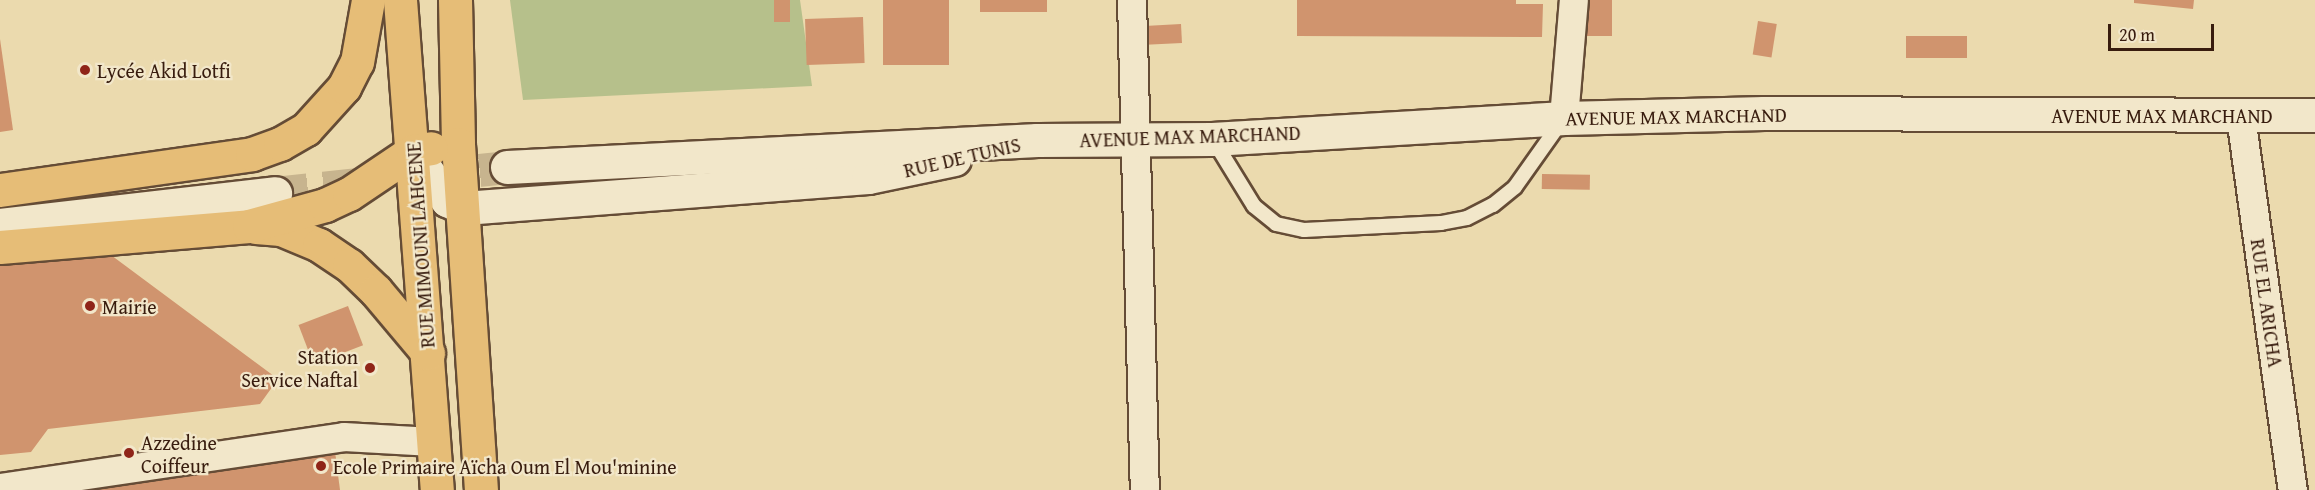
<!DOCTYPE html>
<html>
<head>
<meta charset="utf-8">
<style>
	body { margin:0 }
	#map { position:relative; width:2315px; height:490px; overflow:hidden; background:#ebdaae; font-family:"Gentium Book Plus",serif }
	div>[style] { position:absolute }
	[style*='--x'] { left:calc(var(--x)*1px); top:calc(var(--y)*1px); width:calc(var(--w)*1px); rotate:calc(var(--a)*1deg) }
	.green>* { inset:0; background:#b6c08b }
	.building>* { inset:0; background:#d0946e; transform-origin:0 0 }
	.secondary-tunnel>* { height:33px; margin-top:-16.5px; transform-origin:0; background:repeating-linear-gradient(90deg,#c7b48e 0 33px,transparent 0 49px) }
	.roads { filter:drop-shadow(2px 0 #654c36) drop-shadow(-2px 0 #654c36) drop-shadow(0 2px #654c36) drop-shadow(0 -2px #654c36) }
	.lane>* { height:14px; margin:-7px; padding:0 7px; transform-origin:7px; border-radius:7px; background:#f2e7ca }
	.street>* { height:28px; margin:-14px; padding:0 14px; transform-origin:14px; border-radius:14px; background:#f2e7ca }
	.secondary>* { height:33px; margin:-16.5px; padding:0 16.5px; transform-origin:16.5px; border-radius:16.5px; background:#f2e7ca }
	.primary>* { height:33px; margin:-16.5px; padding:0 16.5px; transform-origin:16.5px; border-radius:16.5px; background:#e6bd77 }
	.dots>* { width:16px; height:16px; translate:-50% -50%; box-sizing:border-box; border:3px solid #f2e7ca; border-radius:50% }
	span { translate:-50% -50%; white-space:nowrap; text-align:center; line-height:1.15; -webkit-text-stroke:4.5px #f2e7ca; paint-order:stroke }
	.poi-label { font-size:20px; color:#381c0e }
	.left { translate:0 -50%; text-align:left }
	.right { translate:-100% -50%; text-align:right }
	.street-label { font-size:20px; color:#381c0e }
	.scale { position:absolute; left:2108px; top:24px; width:106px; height:27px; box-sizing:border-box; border:3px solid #381c0e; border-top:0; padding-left:8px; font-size:18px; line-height:21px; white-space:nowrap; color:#381c0e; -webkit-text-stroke:4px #f2e7ca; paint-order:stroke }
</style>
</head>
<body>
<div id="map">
	<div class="green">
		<div style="clip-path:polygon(510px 0,800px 0,812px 86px,523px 100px)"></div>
	</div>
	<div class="building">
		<div style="left:774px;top:0;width:16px;height:22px"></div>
		<div style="left:883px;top:0;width:66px;height:65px"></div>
		<div style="left:980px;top:0;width:67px;height:12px"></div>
		<div style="clip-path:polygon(1297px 0,1516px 0,1516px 4px,1543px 4px,1542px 37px,1297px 36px)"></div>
		<div style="left:1581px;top:0;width:31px;height:36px"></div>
		<div style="clip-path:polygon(2134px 0,2194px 0,2193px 9px,2134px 3px)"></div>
		<div style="left:863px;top:17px;width:46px;height:58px;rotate:88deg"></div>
		<div style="left:1758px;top:21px;width:19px;height:34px;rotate:9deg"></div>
		<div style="left:1181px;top:24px;width:19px;height:41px;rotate:87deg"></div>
		<div style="left:1906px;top:36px;width:61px;height:22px"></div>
		<div style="clip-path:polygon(0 39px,13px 130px,0 132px)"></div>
		<div style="left:1542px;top:174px;width:48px;height:15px;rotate:1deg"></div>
		<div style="clip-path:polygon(57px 215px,278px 379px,260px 404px,48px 429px,31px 452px,0 455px,0 234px)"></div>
		<div style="left:348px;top:306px;width:42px;height:53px;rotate:69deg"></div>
		<div style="clip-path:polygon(333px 436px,340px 490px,85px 490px,82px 467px)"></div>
	</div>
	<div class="secondary-tunnel">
		<div style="--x:431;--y:175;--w:76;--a:-6"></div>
		<div style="--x:275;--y:193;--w:94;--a:-6.1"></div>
	</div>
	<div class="roads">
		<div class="lane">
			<div style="--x:1214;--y:141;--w:76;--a:58.4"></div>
			<div style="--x:1254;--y:206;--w:28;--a:39"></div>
			<div style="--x:1276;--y:224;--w:29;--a:12"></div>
			<div style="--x:1304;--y:230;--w:137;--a:-2.9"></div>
			<div style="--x:1441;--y:223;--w:26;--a:-11"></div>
			<div style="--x:1467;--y:218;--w:29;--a:-27"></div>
			<div style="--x:1493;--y:205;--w:28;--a:-39"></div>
			<div style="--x:1515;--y:187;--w:80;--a:-54.7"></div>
		</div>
		<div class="street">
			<div style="--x:1132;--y:0;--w:490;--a:88.5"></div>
			<div style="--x:2241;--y:117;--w:377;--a:82.1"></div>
			<div style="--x:1564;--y:118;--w:118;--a:-85.2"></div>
			<div style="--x:0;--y:488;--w:348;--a:-8.4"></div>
			<div style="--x:344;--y:437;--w:89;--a:3.2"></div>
		</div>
		<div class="secondary">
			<div style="--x:413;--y:151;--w:60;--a:55.2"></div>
			<div style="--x:447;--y:200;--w:19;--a:25"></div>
			<div style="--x:464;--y:208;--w:405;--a:-4.4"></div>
			<div style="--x:868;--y:177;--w:88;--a:-11.8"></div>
			<div style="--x:507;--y:167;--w:531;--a:-2.92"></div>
			<div style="--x:1037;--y:140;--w:175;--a:-0.3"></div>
			<div style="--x:1212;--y:139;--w:353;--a:-3.4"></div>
			<div style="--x:1564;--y:118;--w:200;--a:-1.4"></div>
			<div style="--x:1764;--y:113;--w:551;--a:0.21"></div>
			<div style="--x:0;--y:225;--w:277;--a:-6.6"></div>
		</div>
		<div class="primary">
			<div style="--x:400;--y:0;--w:491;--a:85.7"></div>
			<div style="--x:455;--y:0;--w:144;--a:88.8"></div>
			<div style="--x:458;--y:144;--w:347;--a:86.2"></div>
			<div style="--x:0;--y:190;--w:255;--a:-8.1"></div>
			<div style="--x:252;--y:154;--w:30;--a:-20"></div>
			<div style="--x:280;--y:144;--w:30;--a:-30"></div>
			<div style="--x:306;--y:129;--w:57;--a:-47.9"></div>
			<div style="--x:344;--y:87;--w:28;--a:-63"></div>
			<div style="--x:357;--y:62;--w:63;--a:-79.9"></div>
			<div style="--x:256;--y:227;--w:25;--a:5"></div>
			<div style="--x:281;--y:229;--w:41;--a:22.8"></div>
			<div style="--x:319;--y:245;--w:36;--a:34"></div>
			<div style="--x:349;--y:265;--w:37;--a:44"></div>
			<div style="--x:376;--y:291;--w:81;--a:50"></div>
			<div style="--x:0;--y:247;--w:250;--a:-4.8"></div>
			<div style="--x:249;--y:226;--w:79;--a:-15.4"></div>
			<div style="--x:325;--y:205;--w:26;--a:-25"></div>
			<div style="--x:349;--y:194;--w:77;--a:-33.9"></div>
			<div style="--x:413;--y:151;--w:18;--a:-9"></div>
		</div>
	</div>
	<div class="dots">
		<div style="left:85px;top:70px;background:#8f2418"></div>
		<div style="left:90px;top:306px;background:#8f2418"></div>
		<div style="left:370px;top:368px;background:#8f2418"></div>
		<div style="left:129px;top:453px;background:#8f2418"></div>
		<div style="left:321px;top:466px;background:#8f2418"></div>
	</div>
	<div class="poi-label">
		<span class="left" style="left:97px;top:70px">Lycée Akid Lotfi</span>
		<span class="left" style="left:102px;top:306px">Mairie</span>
		<span class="right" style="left:358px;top:368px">Station<br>Service Naftal</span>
		<span class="left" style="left:141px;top:454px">Azzedine<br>Coiffeur</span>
		<span class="left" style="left:333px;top:466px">Ecole Primaire Aïcha Oum El Mou'minine</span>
	</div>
	<div class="street-label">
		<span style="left:2162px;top:115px">AVENUE MAX MARCHAND</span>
		<span style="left:1676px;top:116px;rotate:-1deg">AVENUE MAX MARCHAND</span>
		<span style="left:1190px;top:136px;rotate:-2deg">AVENUE MAX MARCHAND</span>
		<span style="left:962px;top:157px;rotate:-13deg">RUE DE TUNIS</span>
		<span style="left:420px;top:245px;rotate:-94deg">RUE MIMOUNI LAHCENE</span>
		<span style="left:2267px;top:303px;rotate:82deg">RUE EL ARICHA</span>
	</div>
	<div class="scale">20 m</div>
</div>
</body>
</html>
